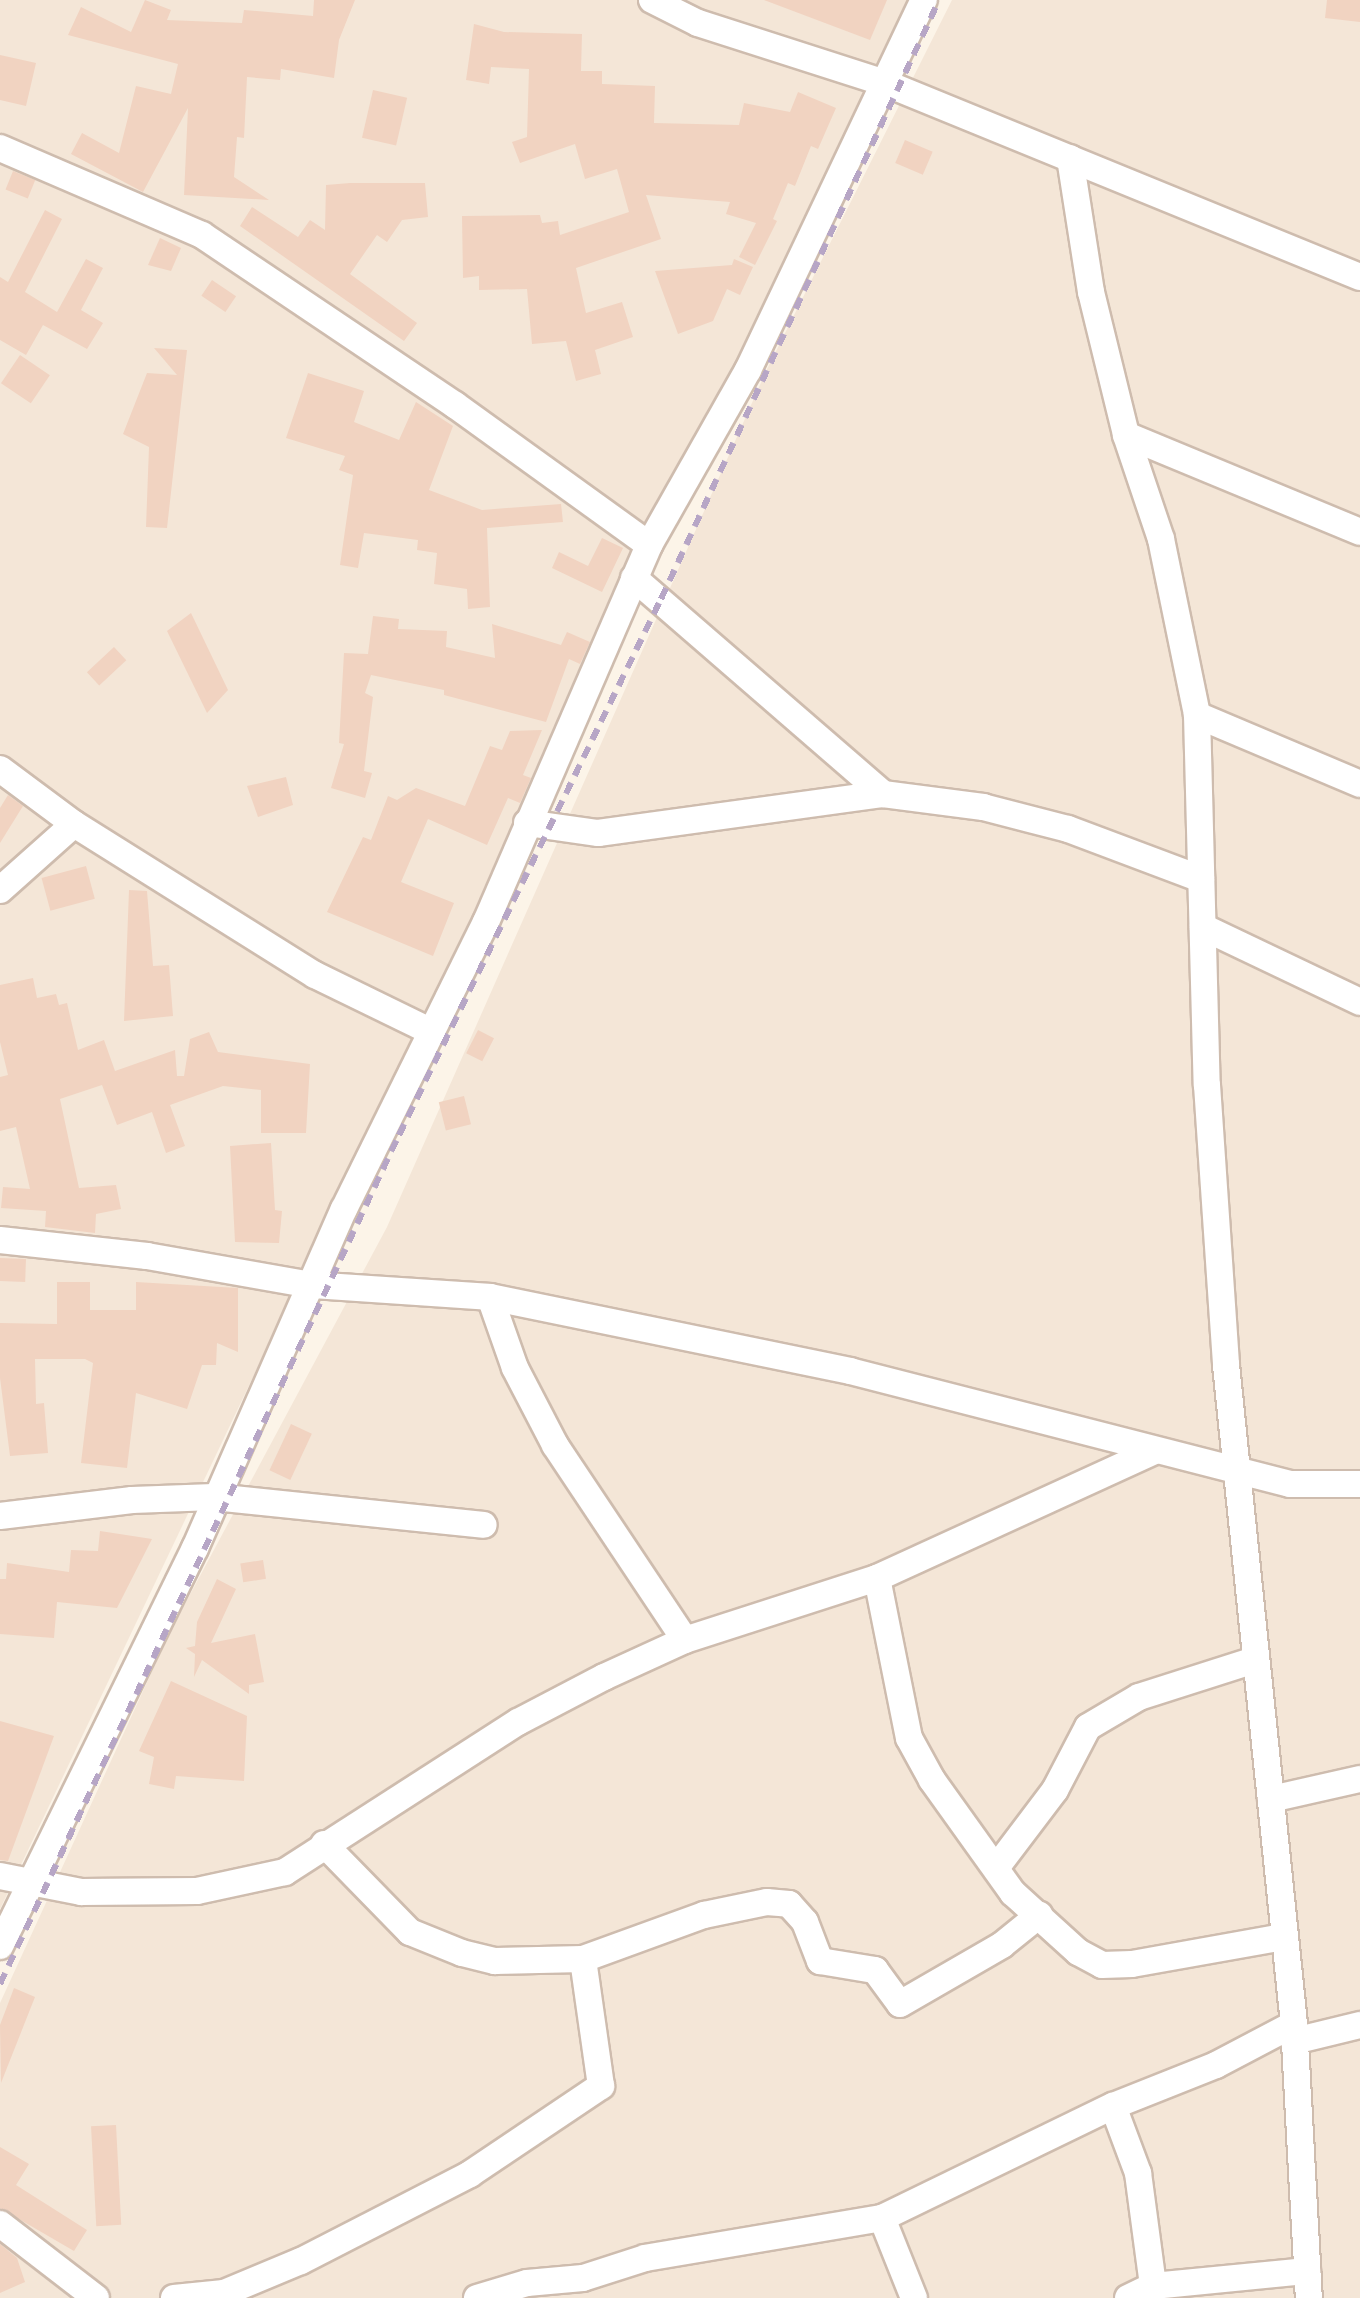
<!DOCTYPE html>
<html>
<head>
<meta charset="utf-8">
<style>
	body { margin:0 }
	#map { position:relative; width:1360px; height:2298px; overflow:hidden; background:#fcf4e8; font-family:"Noto Sans",sans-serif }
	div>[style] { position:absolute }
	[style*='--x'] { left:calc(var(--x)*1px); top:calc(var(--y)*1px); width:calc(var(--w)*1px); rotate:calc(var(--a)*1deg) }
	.residential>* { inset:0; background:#f4e6d7 }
	.building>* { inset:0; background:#f1d3c1; transform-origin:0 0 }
	.roads { filter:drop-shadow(2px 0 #cebcae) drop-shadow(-2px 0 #cebcae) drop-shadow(0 2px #cebcae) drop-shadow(0 -2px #cebcae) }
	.minor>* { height:26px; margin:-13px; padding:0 13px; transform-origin:13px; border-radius:13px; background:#fff }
	.rail>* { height:6px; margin-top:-3px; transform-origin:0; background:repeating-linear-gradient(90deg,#b7a6c6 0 12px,transparent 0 20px) }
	span { translate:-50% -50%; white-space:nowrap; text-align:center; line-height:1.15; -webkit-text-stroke:6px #fff8ef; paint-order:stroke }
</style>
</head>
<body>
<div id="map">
	<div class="residential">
		<div style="clip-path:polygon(0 0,908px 0,0 1909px)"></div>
		<div style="clip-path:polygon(952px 0,1360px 0,1360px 2298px,0 2298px,0 2003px,171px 1630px,387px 1227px,767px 369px)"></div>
	</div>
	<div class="building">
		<div style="clip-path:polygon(145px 0,171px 10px,167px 20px,242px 23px,244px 10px,313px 16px,314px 0,355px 0,339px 40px,334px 78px,281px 69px,280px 80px,247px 77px,244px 138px,237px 137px,234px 177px,269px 200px,184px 195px,188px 108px,143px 192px,71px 154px,82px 133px,119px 153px,136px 86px,171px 94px,178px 64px,68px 35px,81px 7px,131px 32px)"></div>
		<div style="clip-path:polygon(764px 0,887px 0,870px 40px)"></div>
		<div style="clip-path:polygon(1327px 0,1360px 0,1360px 22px,1325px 18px)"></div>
		<div style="clip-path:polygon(474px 24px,504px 32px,582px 34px,581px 71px,602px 71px,602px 84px,655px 86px,654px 123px,739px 125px,744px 103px,790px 112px,798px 92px,836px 108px,818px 149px,811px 146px,795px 186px,788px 183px,773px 219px,777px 221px,755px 265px,739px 257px,756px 223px,726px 214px,730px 202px,646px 195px,661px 239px,576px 268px,586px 313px,622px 302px,633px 337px,595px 350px,601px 374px,576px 381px,566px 341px,532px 344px,527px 289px,479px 290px,479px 276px,463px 278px,462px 216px,540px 215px,542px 223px,558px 221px,560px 235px,629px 212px,617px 169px,585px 179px,575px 144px,520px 163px,512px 142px,527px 137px,529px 69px,491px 67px,489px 84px,466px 80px)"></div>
		<div style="clip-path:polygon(0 55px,36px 63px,26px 106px,0 100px)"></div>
		<div style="left:373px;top:90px;width:35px;height:49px;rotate:13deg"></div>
		<div style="left:905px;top:140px;width:30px;height:25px;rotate:23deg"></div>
		<div style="left:13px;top:171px;width:24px;height:20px;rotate:22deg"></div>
		<div style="clip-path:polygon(350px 183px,425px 183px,428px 217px,402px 220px,387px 242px,377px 235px,350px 274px,417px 323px,404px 341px,240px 226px,252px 207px,298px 237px,310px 220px,325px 230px,326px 185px)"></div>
		<div style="clip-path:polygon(45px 210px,62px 219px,25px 292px,57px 312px,86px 259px,103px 268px,81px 310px,103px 323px,87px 349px,43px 325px,26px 355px,0 340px,0 277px,8px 282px)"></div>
		<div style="clip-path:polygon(160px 238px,181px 248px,171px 271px,148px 265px)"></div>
		<div style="clip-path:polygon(734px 259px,753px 267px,740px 295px,727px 289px,713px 321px,678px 334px,655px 271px,732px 265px)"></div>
		<div style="left:212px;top:280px;width:29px;height:19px;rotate:34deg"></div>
		<div style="clip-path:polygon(154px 348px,187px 350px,167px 528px,146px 527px,149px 447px,123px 434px,147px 373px,177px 375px)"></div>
		<div style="left:20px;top:355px;width:36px;height:34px;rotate:34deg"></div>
		<div style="clip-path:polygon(308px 373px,364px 391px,354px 422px,399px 440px,416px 402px,453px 426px,429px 490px,482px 510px,561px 504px,563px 522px,487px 528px,490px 607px,468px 609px,467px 589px,434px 584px,437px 553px,417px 550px,418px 540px,364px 533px,358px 568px,340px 565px,353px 475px,339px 470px,345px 456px,286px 438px)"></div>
		<div style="clip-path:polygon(602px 538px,623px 548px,602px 592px,552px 568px,559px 552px,588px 566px)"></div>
		<div style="clip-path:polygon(191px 613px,228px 690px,207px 713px,167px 631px)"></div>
		<div style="clip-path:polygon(373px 616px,399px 619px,398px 629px,447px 631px,446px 647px,495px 658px,492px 624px,561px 645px,567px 632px,590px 642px,580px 664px,569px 659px,546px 722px,444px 695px,444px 690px,371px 675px,365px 693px,373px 697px,364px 771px,372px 773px,365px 798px,331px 788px,344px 744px,339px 743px,344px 653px,368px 654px)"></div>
		<div style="left:114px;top:647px;width:18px;height:37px;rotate:47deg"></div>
		<div style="clip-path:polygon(542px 730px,523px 775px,531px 778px,520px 803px,508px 798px,487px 845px,428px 819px,401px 882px,454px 903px,433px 956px,327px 912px,363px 837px,371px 840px,388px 796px,397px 800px,416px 788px,465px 806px,490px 746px,502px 750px,510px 731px)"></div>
		<div style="clip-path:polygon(286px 777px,293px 805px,258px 817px,247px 786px)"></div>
		<div style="clip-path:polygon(8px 795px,23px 806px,0 843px,0 808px)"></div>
		<div style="left:86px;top:866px;width:34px;height:46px;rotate:75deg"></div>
		<div style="clip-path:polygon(129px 890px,147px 891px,153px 966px,169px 965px,173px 1016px,124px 1021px)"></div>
		<div style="clip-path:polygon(33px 978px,37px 998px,56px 994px,59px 1005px,67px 1003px,78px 1050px,104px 1040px,115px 1071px,175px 1050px,177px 1076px,184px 1076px,190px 1039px,209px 1032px,218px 1052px,310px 1064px,306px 1133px,261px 1133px,261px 1090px,223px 1086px,170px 1105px,185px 1146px,166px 1153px,152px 1112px,117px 1125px,102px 1085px,60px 1099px,79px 1188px,116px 1185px,121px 1209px,96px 1214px,95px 1233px,45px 1227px,46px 1211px,1px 1208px,3px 1187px,30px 1189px,16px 1127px,0 1131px,0 1077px,8px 1075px,0 1042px,0 985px)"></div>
		<div style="left:478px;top:1030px;width:18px;height:26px;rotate:27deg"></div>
		<div style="left:464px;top:1096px;width:29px;height:26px;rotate:76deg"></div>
		<div style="clip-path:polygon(271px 1143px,275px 1210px,282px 1211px,279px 1243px,235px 1242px,230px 1146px)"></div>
		<div style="left:0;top:1258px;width:26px;height:23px;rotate:2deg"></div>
		<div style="clip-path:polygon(57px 1282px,90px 1282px,90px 1310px,136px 1310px,136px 1282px,238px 1288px,238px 1352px,217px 1343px,216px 1365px,202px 1365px,187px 1409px,136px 1393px,127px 1468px,81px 1463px,93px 1363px,85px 1359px,35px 1359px,36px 1404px,44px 1403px,48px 1453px,10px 1456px,0 1378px,0 1323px,57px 1324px)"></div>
		<div style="left:291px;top:1424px;width:23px;height:51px;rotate:25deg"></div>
		<div style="clip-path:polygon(100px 1531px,152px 1539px,117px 1608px,57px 1602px,54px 1638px,0 1634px,0 1579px,6px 1579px,7px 1563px,69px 1572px,71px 1550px,98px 1551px)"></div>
		<div style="left:263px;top:1560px;width:19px;height:23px;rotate:81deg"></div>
		<div style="clip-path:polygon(217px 1579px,236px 1589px,211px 1643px,255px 1634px,264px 1682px,249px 1685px,249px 1694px,202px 1660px,194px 1677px,195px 1654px,186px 1648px,195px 1646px,197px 1622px)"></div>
		<div style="clip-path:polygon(171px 1681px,247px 1716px,244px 1781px,176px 1776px,174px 1789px,149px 1784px,154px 1757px,139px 1751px)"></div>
		<div style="clip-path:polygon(0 1721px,54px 1736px,8px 1861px,0 1860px)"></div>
		<div style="clip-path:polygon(14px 1988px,35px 1997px,1px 2083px,0 2025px)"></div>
		<div style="left:116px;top:2125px;width:100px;height:25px;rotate:87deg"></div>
		<div style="clip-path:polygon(0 2147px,29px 2164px,16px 2185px,87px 2230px,74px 2251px,0 2208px)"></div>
		<div style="clip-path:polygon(0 2244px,17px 2258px,25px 2282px,0 2293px)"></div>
	</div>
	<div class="roads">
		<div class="minor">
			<div style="--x:652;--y:0;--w:51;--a:26.6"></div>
			<div style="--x:698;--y:23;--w:196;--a:17.8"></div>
			<div style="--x:885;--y:83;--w:513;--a:22.22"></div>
			<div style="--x:0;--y:148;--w:220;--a:23.3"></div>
			<div style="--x:202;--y:235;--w:305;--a:33.9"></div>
			<div style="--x:455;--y:405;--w:239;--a:35.8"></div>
			<div style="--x:1070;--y:158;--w:136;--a:81.1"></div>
			<div style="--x:1091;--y:292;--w:147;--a:76.2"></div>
			<div style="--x:1126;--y:435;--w:110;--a:71.4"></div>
			<div style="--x:1161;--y:539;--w:180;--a:78.4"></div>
			<div style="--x:1197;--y:715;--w:370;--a:88.5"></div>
			<div style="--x:1207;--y:1085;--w:281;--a:86.1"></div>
			<div style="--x:1226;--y:1365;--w:662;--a:84.11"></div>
			<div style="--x:1294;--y:2024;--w:274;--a:86.9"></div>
			<div style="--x:1126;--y:435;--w:253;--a:22.5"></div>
			<div style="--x:634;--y:578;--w:330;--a:40.9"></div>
			<div style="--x:1197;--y:715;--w:177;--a:22.9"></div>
			<div style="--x:0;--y:769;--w:92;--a:36.6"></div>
			<div style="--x:527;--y:823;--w:72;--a:8"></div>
			<div style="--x:598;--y:833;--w:288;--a:-7.8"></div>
			<div style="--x:883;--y:794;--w:101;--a:7.4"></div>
			<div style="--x:983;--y:807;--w:88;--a:14.5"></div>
			<div style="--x:1068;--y:829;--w:142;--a:20.6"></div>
			<div style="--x:0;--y:890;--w:99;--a:-41.7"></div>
			<div style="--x:74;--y:824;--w:284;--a:32.1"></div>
			<div style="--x:315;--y:975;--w:130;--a:26"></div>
			<div style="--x:1203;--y:927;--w:174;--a:25.5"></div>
			<div style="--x:0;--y:1240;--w:148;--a:6.2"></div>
			<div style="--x:147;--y:1256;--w:167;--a:10"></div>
			<div style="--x:311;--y:1285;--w:179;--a:3.8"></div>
			<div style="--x:490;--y:1297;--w:368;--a:11.6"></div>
			<div style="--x:850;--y:1371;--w:454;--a:14.4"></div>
			<div style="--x:1290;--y:1484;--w:70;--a:0"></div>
			<div style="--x:490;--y:1297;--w:75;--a:70.6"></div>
			<div style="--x:515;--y:1368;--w:87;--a:62.5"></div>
			<div style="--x:555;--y:1445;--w:234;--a:56.3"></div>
			<div style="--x:0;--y:1516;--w:133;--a:-6.9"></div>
			<div style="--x:132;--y:1500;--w:82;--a:-2.1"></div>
			<div style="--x:214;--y:1497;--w:271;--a:5.9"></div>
			<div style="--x:877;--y:1578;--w:163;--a:78.7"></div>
			<div style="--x:909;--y:1738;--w:48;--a:61.3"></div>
			<div style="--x:932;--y:1780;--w:139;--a:54.4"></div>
			<div style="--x:1013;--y:1893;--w:88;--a:42.2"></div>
			<div style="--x:1078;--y:1952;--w:27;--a:28"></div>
			<div style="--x:1102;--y:1965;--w:30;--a:-2"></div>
			<div style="--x:1132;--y:1964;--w:153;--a:-10.1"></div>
			<div style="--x:1271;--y:1799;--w:91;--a:-12.7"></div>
			<div style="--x:324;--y:1844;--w:123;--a:45.7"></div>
			<div style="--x:410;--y:1932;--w:56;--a:22"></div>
			<div style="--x:462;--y:1953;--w:34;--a:14"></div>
			<div style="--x:495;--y:1961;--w:88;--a:-1.3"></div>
			<div style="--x:583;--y:1959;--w:129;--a:-20"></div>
			<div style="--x:704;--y:1915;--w:64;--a:-11.7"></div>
			<div style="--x:767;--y:1902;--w:22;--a:5"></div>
			<div style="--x:789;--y:1904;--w:24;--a:48"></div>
			<div style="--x:805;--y:1922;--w:42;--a:69"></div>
			<div style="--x:820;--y:1961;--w:56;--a:9.3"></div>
			<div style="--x:875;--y:1970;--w:42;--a:53.7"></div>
			<div style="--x:900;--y:2004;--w:118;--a:-30"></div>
			<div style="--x:1002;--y:1945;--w:48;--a:-39"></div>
			<div style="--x:996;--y:1868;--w:98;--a:-52.9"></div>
			<div style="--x:1055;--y:1790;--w:71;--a:-62.4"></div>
			<div style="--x:1088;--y:1727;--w:59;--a:-30.5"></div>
			<div style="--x:1139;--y:1697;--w:122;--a:-17.7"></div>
			<div style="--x:0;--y:1876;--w:83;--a:11.2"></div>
			<div style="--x:81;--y:1892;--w:116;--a:-0.5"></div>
			<div style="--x:197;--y:1891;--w:90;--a:-12.2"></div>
			<div style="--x:285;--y:1872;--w:277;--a:-32.8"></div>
			<div style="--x:518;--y:1722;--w:97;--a:-27.6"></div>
			<div style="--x:604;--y:1677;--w:89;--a:-24.6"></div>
			<div style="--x:685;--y:1640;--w:202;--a:-17.9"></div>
			<div style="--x:877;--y:1578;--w:305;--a:-24.6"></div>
			<div style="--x:0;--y:1946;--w:443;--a:-63.9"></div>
			<div style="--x:195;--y:1548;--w:370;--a:-66.3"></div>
			<div style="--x:344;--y:1209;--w:320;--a:-63.7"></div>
			<div style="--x:486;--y:922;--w:411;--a:-66.6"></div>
			<div style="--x:649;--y:545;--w:201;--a:-60.5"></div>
			<div style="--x:748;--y:370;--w:410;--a:-64.6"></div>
			<div style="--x:1294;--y:2041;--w:68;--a:-13.6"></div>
			<div style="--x:1113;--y:2106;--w:72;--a:69.5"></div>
			<div style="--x:1138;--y:2173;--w:114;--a:82.4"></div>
			<div style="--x:882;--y:2218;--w:86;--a:68.2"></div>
			<div style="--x:0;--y:2224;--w:121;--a:37.6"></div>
			<div style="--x:174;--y:2298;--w:50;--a:-5.7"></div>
			<div style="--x:224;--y:2293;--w:83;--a:-22.6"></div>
			<div style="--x:301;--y:2261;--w:190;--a:-27.2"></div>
			<div style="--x:470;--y:2174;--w:158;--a:-33.9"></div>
			<div style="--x:601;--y:2086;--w:128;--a:-98.1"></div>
			<div style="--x:477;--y:2298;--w:52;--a:-16.7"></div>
			<div style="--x:527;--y:2283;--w:56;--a:-5.1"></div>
			<div style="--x:583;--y:2278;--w:65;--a:-17.9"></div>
			<div style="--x:645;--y:2258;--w:240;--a:-9.6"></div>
			<div style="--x:882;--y:2218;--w:257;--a:-25.9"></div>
			<div style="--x:1113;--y:2106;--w:111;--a:-21.7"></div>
			<div style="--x:1216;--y:2065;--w:88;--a:-27.7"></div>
			<div style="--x:1128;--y:2298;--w:28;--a:-26"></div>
			<div style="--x:1153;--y:2286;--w:155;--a:-5.6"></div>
		</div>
	</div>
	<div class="rail">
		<div style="--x:0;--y:1984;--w:938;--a:-64.83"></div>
		<div style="--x:399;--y:1135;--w:597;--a:-63.95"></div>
		<div style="--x:661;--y:599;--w:660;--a:-65.1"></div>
	</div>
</div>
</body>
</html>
